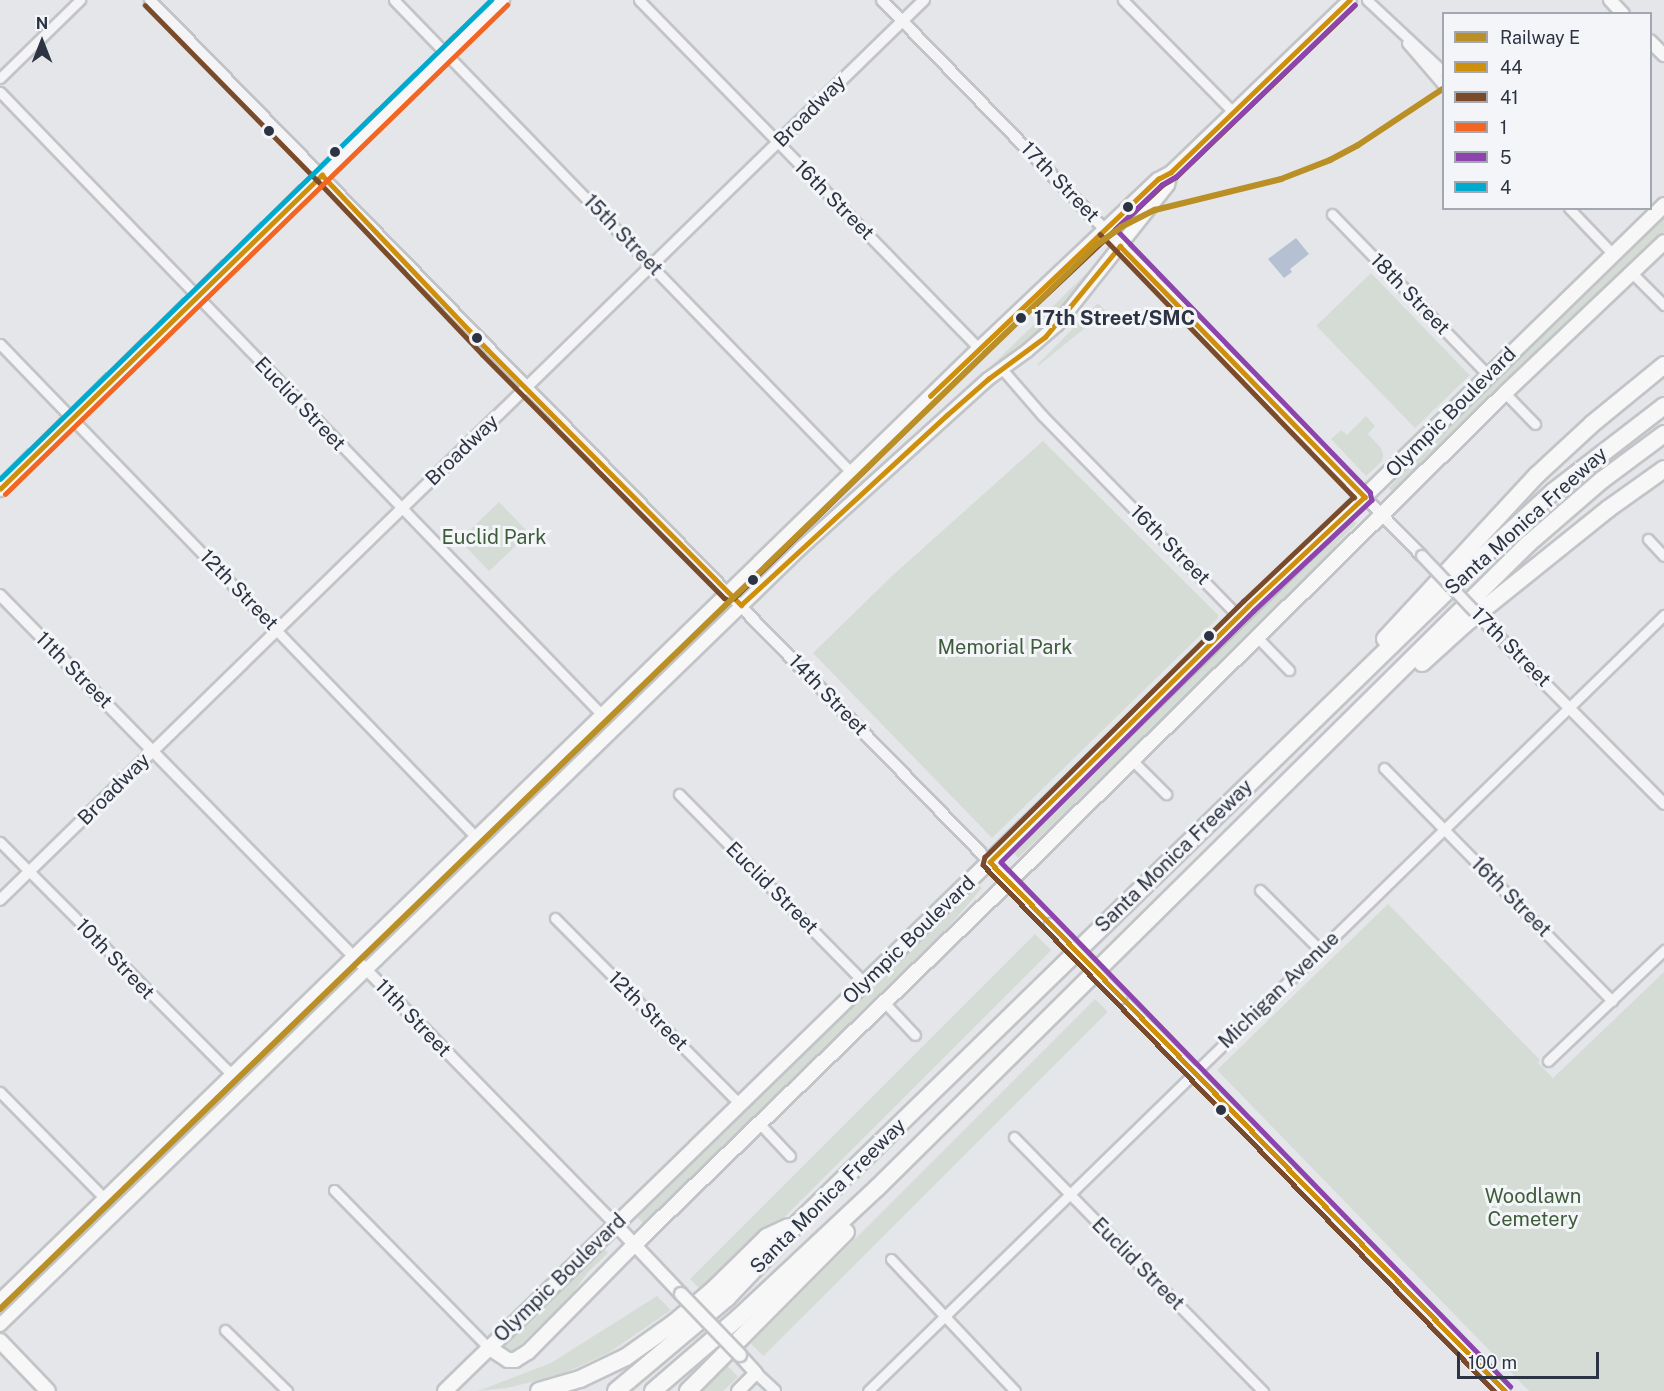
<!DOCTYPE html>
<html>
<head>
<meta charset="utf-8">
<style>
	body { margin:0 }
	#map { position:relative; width:1664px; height:1391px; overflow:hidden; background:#e4e6e9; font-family:"Public Sans",sans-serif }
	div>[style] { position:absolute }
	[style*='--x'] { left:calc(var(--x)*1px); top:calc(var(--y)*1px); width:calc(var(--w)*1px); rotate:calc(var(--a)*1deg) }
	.green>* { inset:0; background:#d5dcd5; transform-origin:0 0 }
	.water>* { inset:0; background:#b5c1d2 }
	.roads { filter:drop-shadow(2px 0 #c2c4c7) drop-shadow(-2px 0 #c2c4c7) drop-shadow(0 2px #c2c4c7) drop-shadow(0 -2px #c2c4c7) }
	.minor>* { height:9px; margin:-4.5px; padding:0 4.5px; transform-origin:4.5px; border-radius:4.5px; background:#f4f4f6 }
	.tertiary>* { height:10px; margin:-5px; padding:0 5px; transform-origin:5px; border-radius:5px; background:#f4f4f6 }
	.secondary>* { height:12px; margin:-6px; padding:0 6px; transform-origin:6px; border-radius:6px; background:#f7f7f8 }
	.primary>* { height:14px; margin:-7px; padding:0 7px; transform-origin:7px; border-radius:7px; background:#f7f7f8 }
	.motorway>* { height:16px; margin:-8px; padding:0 8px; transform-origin:8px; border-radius:8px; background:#f7f7f8 }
	.bridges { filter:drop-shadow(2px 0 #c2c4c7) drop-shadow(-2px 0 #c2c4c7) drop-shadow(0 2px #c2c4c7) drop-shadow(0 -2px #c2c4c7) }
	.tertiary-bridge>* { height:10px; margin:-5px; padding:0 5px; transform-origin:5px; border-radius:5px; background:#f4f4f6 }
	.secondary-bridge>* { height:12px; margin:-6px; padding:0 6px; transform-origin:6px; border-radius:6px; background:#f7f7f8 }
	.bus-1>* { height:4.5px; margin:-2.25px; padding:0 2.25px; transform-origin:2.25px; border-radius:2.25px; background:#ce8f0d }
	.bus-2>* { height:4.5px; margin:-2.25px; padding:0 2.25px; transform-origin:2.25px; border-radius:2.25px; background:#7a4b2a }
	.bus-3>* { height:4.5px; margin:-2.25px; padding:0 2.25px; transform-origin:2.25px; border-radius:2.25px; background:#f26522 }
	.bus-4>* { height:4.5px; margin:-2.25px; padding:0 2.25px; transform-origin:2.25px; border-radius:2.25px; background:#8e44ad }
	.bus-5>* { height:4.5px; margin:-2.25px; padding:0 2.25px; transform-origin:2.25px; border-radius:2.25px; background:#00a9ce }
	.rail-1>* { height:6px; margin:-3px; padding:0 3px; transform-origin:3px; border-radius:3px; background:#ba8f25 }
	.dots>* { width:16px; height:16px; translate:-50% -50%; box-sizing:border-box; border:3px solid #f3f5f8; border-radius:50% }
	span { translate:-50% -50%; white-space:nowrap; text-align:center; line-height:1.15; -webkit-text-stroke:6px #f3f5f8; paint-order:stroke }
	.street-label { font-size:20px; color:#2c3342 }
	.stop-label { font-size:20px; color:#2c3342; font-weight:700 }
	.left { translate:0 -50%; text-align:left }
	.park-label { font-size:20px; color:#3f5c3a }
	.legend { position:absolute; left:1442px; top:12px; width:210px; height:198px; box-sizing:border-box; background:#f3f5f8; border:2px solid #a3a7af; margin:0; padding:8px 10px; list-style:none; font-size:18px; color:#2c3342 }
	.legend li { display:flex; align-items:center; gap:12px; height:30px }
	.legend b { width:30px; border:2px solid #a3a7af }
	.north { position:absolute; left:12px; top:12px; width:60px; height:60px; -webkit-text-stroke:4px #f3f5f8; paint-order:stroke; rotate:0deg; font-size:16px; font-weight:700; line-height:24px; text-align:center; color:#2c3342 }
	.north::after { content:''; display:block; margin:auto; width:21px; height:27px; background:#2c3342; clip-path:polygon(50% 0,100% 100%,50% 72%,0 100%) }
	.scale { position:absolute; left:1457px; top:1352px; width:142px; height:27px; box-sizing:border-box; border:3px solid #2c3342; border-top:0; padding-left:8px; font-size:18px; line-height:21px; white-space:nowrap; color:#2c3342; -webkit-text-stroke:4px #f3f5f8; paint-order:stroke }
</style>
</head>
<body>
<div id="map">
	<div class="green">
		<div style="clip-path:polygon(1664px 213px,1664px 232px,1393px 493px,1389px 488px,1412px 464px,1424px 447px)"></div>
		<div style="clip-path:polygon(1088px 272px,1052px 323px,985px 375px,984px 373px)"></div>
		<div style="left:1371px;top:273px;width:142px;height:76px;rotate:46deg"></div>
		<div style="clip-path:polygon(1098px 303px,1106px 311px,1038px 366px,1037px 365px)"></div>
		<div style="clip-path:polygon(1366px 416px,1375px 426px,1368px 434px,1381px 448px,1383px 454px,1382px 461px,1366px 476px,1331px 439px,1341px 430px,1347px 435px)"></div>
		<div style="clip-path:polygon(1043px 441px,1218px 615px,1218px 618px,992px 838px,813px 653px,893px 575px)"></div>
		<div style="left:499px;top:502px;width:43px;height:55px;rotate:46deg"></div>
		<div style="clip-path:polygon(1352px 518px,1356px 524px,1338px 542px,1320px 567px,1018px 858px,1013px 852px,1046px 813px)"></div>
		<div style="clip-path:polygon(977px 883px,982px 888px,944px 932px,643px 1223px,638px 1218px,640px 1215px,674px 1175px)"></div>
		<div style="clip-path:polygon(1388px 904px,1540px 1060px,1538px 1063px,1553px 1078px,1664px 972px,1664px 1391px,1529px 1391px,1217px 1070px)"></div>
		<div style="left:1035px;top:934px;width:23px;height:488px;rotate:45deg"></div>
		<div style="left:1095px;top:999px;width:18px;height:487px;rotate:45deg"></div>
		<div style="clip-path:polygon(602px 1247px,608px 1253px,588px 1272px,569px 1298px,513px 1352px,504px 1349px,503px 1343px)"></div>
		<div style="clip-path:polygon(657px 1296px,671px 1310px,610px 1352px,563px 1374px,507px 1388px,478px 1391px,551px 1363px)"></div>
		<div style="clip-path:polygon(725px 1363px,738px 1377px,723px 1391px,698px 1391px)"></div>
	</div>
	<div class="water">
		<div style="clip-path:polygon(1296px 238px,1309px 254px,1290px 269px,1292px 272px,1284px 278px,1268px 259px)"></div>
	</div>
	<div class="roads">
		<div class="minor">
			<div style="--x:394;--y:0;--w:657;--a:45.93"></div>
			<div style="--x:639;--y:0;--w:487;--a:45.7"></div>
			<div style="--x:1123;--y:0;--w:158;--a:45.5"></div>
			<div style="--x:1367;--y:0;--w:105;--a:43.1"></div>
			<div style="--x:1407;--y:43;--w:57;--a:49.3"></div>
			<div style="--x:0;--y:78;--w:112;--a:-44.3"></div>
			<div style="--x:0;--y:92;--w:866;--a:45.98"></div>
			<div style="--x:1569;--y:208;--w:64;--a:46.3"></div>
			<div style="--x:1332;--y:214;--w:224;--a:45.9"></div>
			<div style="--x:1631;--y:272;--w:47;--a:45"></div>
			<div style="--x:0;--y:344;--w:685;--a:46.01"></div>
			<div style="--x:1002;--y:369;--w:61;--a:49"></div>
			<div style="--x:1042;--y:415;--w:282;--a:45.7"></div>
			<div style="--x:1505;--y:393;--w:43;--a:45.9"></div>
			<div style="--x:1648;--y:539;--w:23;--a:47"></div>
			<div style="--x:1257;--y:637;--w:46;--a:45.9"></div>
			<div style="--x:1133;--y:761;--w:47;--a:45"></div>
			<div style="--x:1384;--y:768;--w:326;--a:45.6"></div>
			<div style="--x:679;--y:794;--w:265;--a:45.5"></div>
			<div style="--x:0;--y:842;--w:329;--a:45.1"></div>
			<div style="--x:1260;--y:890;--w:85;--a:45"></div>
			<div style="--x:555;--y:918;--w:262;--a:45.2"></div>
			<div style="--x:884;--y:1002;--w:45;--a:46.8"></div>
			<div style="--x:1548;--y:1061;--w:161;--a:-43.7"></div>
			<div style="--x:0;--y:1092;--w:150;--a:45.5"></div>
			<div style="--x:759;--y:1123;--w:45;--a:46.8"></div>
			<div style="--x:1014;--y:1137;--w:356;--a:45.6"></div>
			<div style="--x:334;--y:1190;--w:220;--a:45.6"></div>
			<div style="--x:891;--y:1259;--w:181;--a:46.8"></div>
			<div style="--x:225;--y:1330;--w:87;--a:44.5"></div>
			<div style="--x:868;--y:1391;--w:1112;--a:-44.27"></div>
		</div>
		<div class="tertiary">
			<div style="--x:150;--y:0;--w:1290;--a:45.75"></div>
			<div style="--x:882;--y:0;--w:775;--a:45.84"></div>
			<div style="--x:0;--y:595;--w:881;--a:45.64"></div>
			<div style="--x:1499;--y:637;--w:235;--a:45.3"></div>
			<div style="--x:0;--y:900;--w:1290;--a:-44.25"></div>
			<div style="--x:1121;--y:998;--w:549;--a:45.66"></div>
			<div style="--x:756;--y:1373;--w:26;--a:43"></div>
		</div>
		<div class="secondary">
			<div style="--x:1610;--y:0;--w:19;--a:47"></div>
			<div style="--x:1650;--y:41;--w:20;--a:45"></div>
			<div style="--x:616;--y:1225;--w:95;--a:46.7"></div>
			<div style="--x:0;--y:1300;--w:1366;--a:-44.2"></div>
			<div style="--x:979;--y:348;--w:246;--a:-43.4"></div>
			<div style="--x:1158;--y:179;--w:15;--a:-28"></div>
			<div style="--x:1171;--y:172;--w:248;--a:-43.9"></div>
			<div style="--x:0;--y:1325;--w:1116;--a:-44.13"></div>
			<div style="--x:801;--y:548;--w:252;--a:-42.1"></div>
			<div style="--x:988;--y:379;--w:49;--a:-35.9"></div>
			<div style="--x:1028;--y:350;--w:38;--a:-41"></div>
			<div style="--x:1057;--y:325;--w:179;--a:-51.6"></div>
			<div style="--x:1168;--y:185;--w:13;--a:-77"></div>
			<div style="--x:738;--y:1391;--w:25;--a:-45"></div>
			<div style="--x:756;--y:1373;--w:24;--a:-132"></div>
		</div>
		<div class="primary">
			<div style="--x:0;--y:489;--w:701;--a:-44.25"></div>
			<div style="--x:0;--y:1341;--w:69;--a:46.2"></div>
			<div style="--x:488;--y:1347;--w:24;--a:33"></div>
			<div style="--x:508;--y:1360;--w:7;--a:0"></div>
			<div style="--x:515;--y:1360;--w:15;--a:-32"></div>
			<div style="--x:528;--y:1352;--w:151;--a:-45.3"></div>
			<div style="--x:634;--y:1245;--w:536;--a:-44.09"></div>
			<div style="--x:1019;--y:872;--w:682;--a:-44.58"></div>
			<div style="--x:1505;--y:393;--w:219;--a:-43.5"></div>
			<div style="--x:445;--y:1391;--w:1701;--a:-44.21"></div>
		</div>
		<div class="motorway">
			<div style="--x:1385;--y:639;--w:224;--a:-47.2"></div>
			<div style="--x:1537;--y:475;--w:75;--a:-42.8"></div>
			<div style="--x:1592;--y:424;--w:93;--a:-39.3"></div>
			<div style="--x:1422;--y:663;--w:58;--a:-42.2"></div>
			<div style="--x:1465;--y:624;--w:184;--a:-38.8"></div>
			<div style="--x:1608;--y:509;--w:69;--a:-35.5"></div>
			<div style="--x:539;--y:1391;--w:43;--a:-16.3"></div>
			<div style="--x:580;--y:1379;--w:51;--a:-25.6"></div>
			<div style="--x:626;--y:1357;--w:60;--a:-35.5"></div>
			<div style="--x:675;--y:1322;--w:51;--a:-40.2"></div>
			<div style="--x:714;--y:1289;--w:74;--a:-44.5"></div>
			<div style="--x:767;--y:1237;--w:23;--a:-25"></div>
			<div style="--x:616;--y:1391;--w:145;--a:-40"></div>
			<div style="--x:727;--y:1298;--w:105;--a:-46.5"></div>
			<div style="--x:799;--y:1222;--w:949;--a:-44.23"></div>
			<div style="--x:1479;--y:560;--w:102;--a:-42.6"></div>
			<div style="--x:1554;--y:491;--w:139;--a:-37.7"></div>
			<div style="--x:653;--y:1391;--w:113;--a:-40.7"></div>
			<div style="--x:739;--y:1317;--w:189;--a:-43.1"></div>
			<div style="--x:877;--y:1188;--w:916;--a:-44.69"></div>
			<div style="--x:1528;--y:544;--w:98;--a:-40.9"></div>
			<div style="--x:1602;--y:480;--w:77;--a:-36.6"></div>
			<div style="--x:688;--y:1391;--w:224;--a:-45.2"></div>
		</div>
	</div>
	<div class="bridges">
		<div class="tertiary-bridge">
			<div style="--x:1422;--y:556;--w:112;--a:46.5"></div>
			<div style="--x:1050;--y:924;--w:103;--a:46.2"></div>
		</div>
		<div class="secondary-bridge">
			<div style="--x:681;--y:1294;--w:85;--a:46"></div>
		</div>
	</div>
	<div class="bus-1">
		<div style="--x:322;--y:175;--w:240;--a:46.5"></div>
		<div style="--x:487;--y:349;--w:361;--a:45.2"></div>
		<div style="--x:741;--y:605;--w:280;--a:-42.7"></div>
		<div style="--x:947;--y:415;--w:55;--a:-41.3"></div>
		<div style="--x:988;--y:379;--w:71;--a:-36.4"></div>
		<div style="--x:1045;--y:337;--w:118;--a:-50.5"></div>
		<div style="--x:1120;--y:246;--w:351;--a:45.7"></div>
		<div style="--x:1365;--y:497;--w:159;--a:136.8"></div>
		<div style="--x:1249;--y:606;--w:364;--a:135.3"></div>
		<div style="--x:990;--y:862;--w:738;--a:45.77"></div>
		<div style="--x:930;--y:396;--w:315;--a:-43.6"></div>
		<div style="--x:1158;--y:179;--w:15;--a:-28"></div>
		<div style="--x:1171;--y:172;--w:248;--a:-43.9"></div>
		<div style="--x:0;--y:489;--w:450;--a:-44.3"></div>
	</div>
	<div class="bus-2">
		<div style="--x:145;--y:5;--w:245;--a:45.5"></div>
		<div style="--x:317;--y:180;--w:240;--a:46.5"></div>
		<div style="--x:482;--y:354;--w:344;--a:45.2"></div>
		<div style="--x:724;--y:598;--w:5;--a:22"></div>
		<div style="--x:729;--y:600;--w:5;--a:-22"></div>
		<div style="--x:734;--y:598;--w:350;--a:-44.4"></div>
		<div style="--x:984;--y:353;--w:245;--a:-43.3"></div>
		<div style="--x:1162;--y:185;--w:16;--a:-30"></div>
		<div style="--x:1176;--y:177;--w:248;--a:-43.9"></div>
		<div style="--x:1100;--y:234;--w:366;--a:46"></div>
		<div style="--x:1354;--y:497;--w:151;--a:136.6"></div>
		<div style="--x:1244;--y:601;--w:364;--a:135.3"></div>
		<div style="--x:985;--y:857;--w:8;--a:104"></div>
		<div style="--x:983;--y:865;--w:733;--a:45.83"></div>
	</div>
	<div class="bus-3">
		<div style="--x:5;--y:494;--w:701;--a:-44.25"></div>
	</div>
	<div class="bus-4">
		<div style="--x:1355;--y:5;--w:248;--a:136.1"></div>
		<div style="--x:1176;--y:177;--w:16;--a:150"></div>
		<div style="--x:1162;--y:185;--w:64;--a:136.3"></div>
		<div style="--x:1116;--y:229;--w:366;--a:46"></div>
		<div style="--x:1370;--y:492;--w:8;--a:76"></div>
		<div style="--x:1372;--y:500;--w:162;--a:136.8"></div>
		<div style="--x:1254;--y:611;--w:356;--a:135.2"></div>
		<div style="--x:1001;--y:862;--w:731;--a:45.83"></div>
	</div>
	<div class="bus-5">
		<div style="--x:0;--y:479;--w:686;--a:-44.29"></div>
	</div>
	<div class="rail-1">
		<div style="--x:0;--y:1309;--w:1530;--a:-44.13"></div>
		<div style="--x:1098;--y:244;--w:29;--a:-36"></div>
		<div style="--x:1121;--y:227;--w:38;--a:-27"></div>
		<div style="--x:1155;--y:210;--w:130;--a:-13.8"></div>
		<div style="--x:1281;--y:179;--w:53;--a:-21.2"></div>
		<div style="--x:1330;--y:160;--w:32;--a:-28"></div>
		<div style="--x:1358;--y:145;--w:103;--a:-33.5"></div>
	</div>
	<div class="dots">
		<div style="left:269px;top:131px;background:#2c3342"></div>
		<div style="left:335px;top:152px;background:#2c3342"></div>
		<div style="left:1128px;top:207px;background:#2c3342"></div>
		<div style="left:1021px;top:318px;background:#2c3342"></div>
		<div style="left:477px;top:338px;background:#2c3342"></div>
		<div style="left:753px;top:580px;background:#2c3342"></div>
		<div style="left:1209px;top:636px;background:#2c3342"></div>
		<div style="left:1221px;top:1110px;background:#2c3342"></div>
	</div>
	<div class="street-label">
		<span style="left:810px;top:111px;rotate:-45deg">Broadway</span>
		<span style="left:1060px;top:182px;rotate:46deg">17th Street</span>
		<span style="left:834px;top:200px;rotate:45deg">16th Street</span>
		<span style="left:623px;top:235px;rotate:46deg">15th Street</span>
		<span style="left:1410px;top:294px;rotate:46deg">18th Street</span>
		<span style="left:300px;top:404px;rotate:46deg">Euclid Street</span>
		<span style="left:1451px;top:412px;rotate:-45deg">Olympic Boulevard</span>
		<span style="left:462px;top:450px;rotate:-44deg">Broadway</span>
		<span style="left:1526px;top:521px;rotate:-42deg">Santa Monica Freeway</span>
		<span style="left:1170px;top:545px;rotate:45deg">16th Street</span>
		<span style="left:239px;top:590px;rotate:46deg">12th Street</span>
		<span style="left:1511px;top:647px;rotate:45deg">17th Street</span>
		<span style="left:74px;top:670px;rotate:45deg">11th Street</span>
		<span style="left:828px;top:695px;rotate:46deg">14th Street</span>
		<span style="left:114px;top:789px;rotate:-45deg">Broadway</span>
		<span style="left:1174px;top:856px;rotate:-44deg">Santa Monica Freeway</span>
		<span style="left:772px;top:888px;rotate:45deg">Euclid Street</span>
		<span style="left:1511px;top:897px;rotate:45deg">16th Street</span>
		<span style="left:909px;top:940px;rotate:-44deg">Olympic Boulevard</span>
		<span style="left:115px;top:959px;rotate:46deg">10th Street</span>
		<span style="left:1279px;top:990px;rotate:-44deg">Michigan Avenue</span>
		<span style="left:648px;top:1011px;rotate:45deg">12th Street</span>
		<span style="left:413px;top:1018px;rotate:46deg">11th Street</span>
		<span style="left:828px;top:1196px;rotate:-45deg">Santa Monica Freeway</span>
		<span style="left:1138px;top:1264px;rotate:45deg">Euclid Street</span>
		<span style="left:560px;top:1278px;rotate:-44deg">Olympic Boulevard</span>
	</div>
	<div class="stop-label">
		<span class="left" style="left:1034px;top:318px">17th Street/SMC</span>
	</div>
	<div class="park-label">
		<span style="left:494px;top:537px">Euclid Park</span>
		<span style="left:1005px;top:647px">Memorial Park</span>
		<span style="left:1533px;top:1208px">Woodlawn<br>Cemetery</span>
	</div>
	<ul class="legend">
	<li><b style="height:8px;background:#ba8f25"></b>Railway E</li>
	<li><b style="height:8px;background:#ce8f0d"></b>44</li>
	<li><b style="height:8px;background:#7a4b2a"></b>41</li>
	<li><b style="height:8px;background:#f26522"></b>1</li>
	<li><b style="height:8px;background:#8e44ad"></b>5</li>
	<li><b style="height:8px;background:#00a9ce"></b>4</li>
	</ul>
	<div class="north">N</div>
	<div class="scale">100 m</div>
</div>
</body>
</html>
